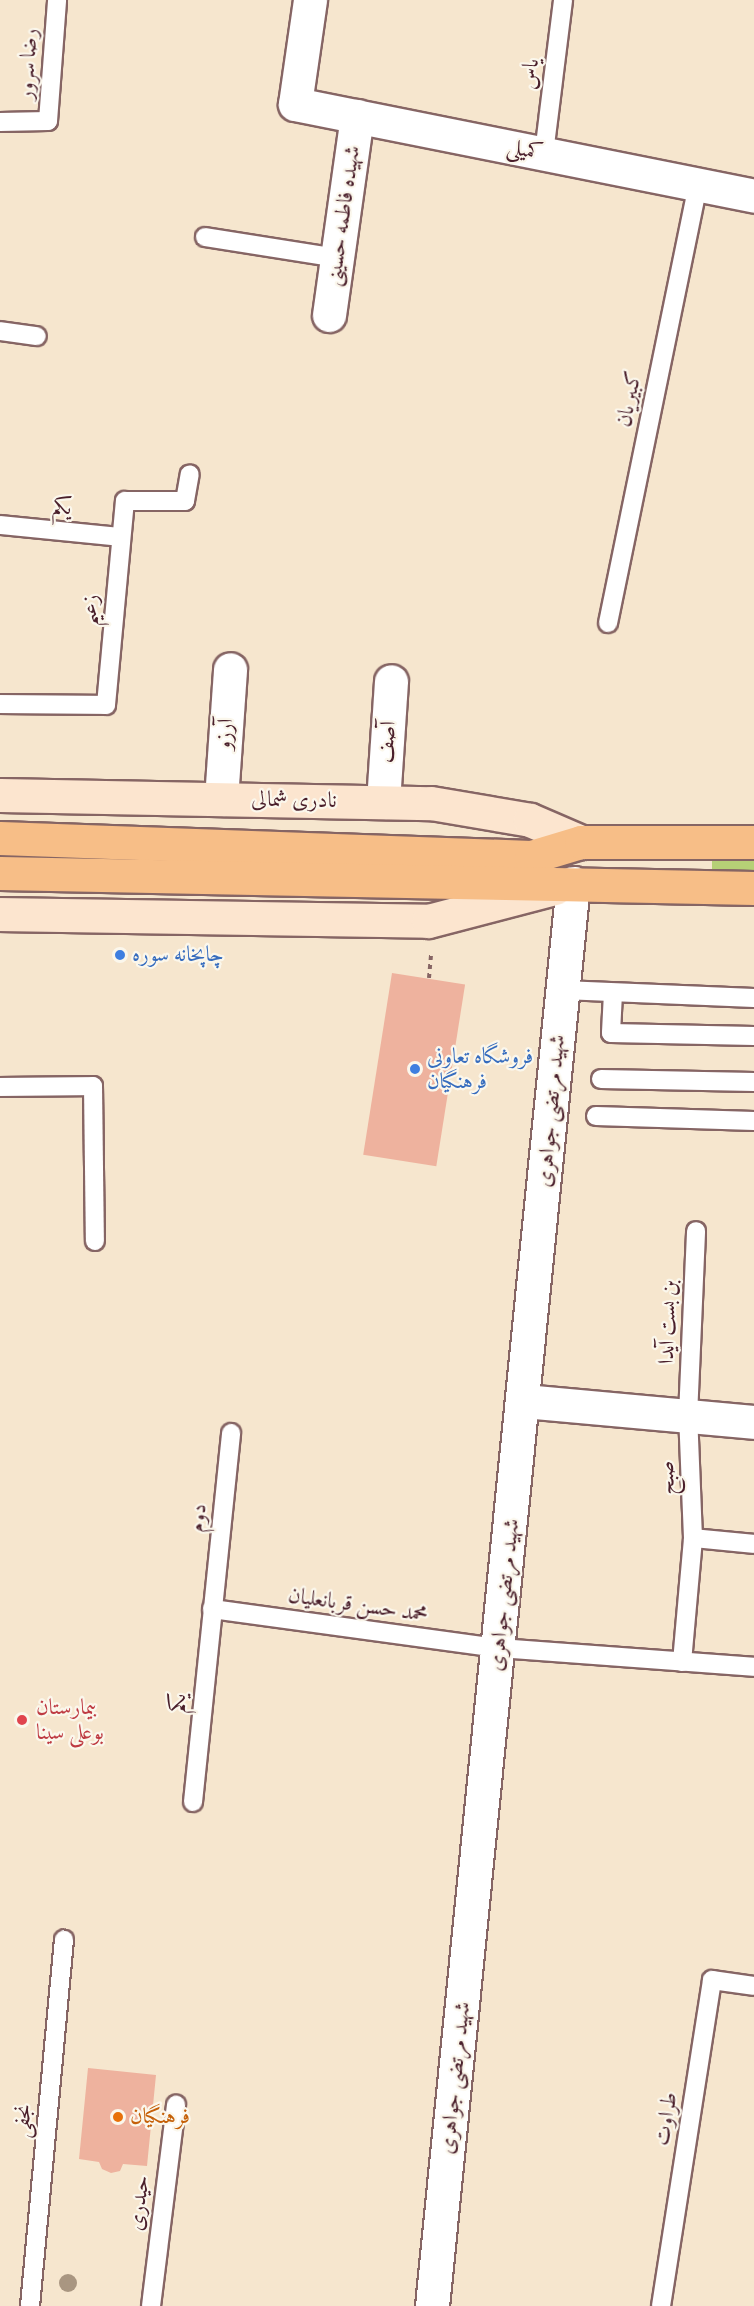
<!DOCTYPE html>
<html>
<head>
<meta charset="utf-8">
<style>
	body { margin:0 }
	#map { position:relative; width:754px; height:2306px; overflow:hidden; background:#f6e6ce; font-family:"IM FELL DW Pica",Amiri,serif }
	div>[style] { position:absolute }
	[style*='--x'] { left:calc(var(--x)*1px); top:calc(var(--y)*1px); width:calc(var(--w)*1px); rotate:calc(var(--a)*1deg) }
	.green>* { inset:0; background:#b6d076; transform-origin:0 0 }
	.building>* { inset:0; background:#eeb29e; transform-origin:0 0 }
	.path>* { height:4px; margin-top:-2px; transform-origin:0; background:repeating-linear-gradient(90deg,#866564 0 4.5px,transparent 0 9px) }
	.roads { filter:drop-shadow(2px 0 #866564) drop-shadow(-2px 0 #866564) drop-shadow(0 2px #866564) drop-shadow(0 -2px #866564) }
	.service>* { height:18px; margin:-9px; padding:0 9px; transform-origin:9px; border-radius:9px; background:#fff }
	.minor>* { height:33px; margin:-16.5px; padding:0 16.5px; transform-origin:16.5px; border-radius:16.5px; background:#fff }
	.secondary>* { height:33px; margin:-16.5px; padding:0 16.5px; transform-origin:16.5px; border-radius:16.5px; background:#fce5cf }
	.primary>* { height:33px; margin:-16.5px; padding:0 16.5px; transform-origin:16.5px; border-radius:16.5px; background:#f7be87 }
	.trees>* { width:18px; height:18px; margin:-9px; border-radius:50%; background:#a99681 }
	.dots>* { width:16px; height:16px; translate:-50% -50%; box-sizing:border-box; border:3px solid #fbf7ec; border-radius:50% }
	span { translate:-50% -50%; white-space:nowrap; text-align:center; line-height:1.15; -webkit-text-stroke:4.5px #fbf7ec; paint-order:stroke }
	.street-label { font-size:22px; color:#4a1f2b }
	.shop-label { font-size:22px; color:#366cbe }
	.left { translate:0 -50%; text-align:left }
	.health-label { font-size:22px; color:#be3a42 }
	.food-label { font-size:22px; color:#c56008 }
</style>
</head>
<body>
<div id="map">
	<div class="green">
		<div style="left:712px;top:842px;width:42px;height:45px"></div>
	</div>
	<div class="building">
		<div style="left:392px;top:973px;width:74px;height:184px;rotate:9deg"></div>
		<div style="clip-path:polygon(88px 2068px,156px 2075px,147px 2166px,123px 2164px,120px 2171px,111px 2173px,102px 2169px,99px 2162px,79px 2159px)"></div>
	</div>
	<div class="path">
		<div style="--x:429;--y:978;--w:23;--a:-85"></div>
	</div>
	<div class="roads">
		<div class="service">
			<div style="--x:0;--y:122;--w:48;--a:-1.2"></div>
			<div style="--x:48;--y:121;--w:121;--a:-85.7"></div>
			<div style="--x:544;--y:153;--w:154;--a:-82.9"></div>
			<div style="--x:205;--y:237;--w:134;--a:9"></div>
			<div style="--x:0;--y:331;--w:37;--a:8"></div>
			<div style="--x:0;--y:525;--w:121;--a:5.7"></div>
			<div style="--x:608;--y:623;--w:448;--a:-78.4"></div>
			<div style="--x:0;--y:704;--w:106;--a:0.5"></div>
			<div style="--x:106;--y:705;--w:205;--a:-84.7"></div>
			<div style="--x:125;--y:501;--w:60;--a:0"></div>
			<div style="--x:185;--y:501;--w:27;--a:-80"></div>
			<div style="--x:563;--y:990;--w:191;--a:2.4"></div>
			<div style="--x:613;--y:993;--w:40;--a:92.9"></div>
			<div style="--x:611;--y:1033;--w:143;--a:1.2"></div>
			<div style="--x:601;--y:1079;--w:153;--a:1.1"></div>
			<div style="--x:0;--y:1087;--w:93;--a:-0.6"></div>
			<div style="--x:93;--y:1086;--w:155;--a:89.3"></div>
			<div style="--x:596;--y:1116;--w:158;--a:1.8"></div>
			<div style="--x:693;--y:1538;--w:61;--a:5.6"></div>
			<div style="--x:212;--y:1609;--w:289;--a:7.8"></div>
			<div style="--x:498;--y:1648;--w:257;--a:4.2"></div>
			<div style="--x:682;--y:1662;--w:124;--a:-84.9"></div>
			<div style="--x:693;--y:1538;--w:122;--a:-92.3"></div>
			<div style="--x:688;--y:1416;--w:185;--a:-87.5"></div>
			<div style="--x:193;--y:1802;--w:371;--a:-84.1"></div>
			<div style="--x:30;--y:2306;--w:368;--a:-84.7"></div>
			<div style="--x:151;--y:2306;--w:203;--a:-82.9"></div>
			<div style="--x:661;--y:2306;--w:330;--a:-81.1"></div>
			<div style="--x:712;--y:1980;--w:42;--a:8.1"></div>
		</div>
		<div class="minor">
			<div style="--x:310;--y:0;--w:105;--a:98.2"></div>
			<div style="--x:295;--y:104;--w:468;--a:11.3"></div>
			<div style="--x:329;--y:315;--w:201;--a:-82"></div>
			<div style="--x:221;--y:799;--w:130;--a:-86"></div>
			<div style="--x:383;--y:802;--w:121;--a:-86.2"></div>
			<div style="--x:524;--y:1401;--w:231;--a:5.2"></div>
			<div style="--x:432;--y:2306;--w:1430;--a:-84.34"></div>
		</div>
		<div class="secondary">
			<div style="--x:0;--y:795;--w:431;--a:1.1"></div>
			<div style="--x:431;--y:803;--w:100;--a:9.7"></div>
			<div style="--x:530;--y:820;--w:56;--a:23.3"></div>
			<div style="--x:0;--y:914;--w:428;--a:0.9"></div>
			<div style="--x:428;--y:921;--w:131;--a:-14.6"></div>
		</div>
		<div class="primary">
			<div style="--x:0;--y:838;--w:531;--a:2.05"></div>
			<div style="--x:531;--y:857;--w:52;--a:-16.7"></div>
			<div style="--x:581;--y:842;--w:173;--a:0"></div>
			<div style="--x:0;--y:873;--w:754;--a:1.14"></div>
		</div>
	</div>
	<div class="trees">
		<div style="left:68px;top:2283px"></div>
	</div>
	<div class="dots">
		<div style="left:120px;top:955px;background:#3f7fe0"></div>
		<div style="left:415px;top:1069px;background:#3f7fe0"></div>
		<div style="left:22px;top:1720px;background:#e0444e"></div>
		<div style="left:118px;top:2117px;background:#e8710a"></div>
	</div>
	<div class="street-label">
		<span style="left:28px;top:64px;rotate:-86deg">رضا سرور</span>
		<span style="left:530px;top:74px;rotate:-83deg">یاس</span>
		<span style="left:525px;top:150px;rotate:11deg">کمیلی</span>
		<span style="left:343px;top:216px;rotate:-82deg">شهیده فاطمه حسینی</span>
		<span style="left:629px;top:399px;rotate:-79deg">کبیریان</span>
		<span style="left:62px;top:507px;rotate:6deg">یکم</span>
		<span style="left:90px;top:610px;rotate:-85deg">زعیم</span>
		<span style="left:225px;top:734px;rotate:-86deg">آرزو</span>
		<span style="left:387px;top:742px;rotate:-86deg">آصف</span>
		<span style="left:294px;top:800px;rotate:1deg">نادری شمالی</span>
		<span style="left:551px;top:1111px;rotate:-85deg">شهید مرتضی جواهری</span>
		<span style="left:668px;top:1322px;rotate:-88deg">بن بست آیدا</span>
		<span style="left:667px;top:1478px;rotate:-93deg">صبح</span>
		<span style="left:198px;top:1518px;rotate:-84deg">دوم</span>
		<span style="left:504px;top:1595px;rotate:-84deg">شهید مرتضی جواهری</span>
		<span style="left:358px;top:1605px;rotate:8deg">محمد حسن قربانعلیان</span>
		<span style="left:178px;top:1703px;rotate:-84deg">یکم</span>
		<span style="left:455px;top:2078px;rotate:-84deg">شهید مرتضی جواهری</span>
		<span style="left:666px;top:2119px;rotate:-81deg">طراوت</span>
		<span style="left:23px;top:2121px;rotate:-85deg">نجفی</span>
		<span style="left:139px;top:2203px;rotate:-83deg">حیدری</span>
	</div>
	<div class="shop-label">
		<span class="left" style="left:132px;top:955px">چاپخانه سوره</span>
		<span class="left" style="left:427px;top:1069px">فروشگاه تعاونی<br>فرهنگیان</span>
	</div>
	<div class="health-label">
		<span class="left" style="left:36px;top:1720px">بیمارستان<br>بوعلی سینا</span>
	</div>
	<div class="food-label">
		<span class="left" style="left:130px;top:2117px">فرهنگیان</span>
	</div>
</div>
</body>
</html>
